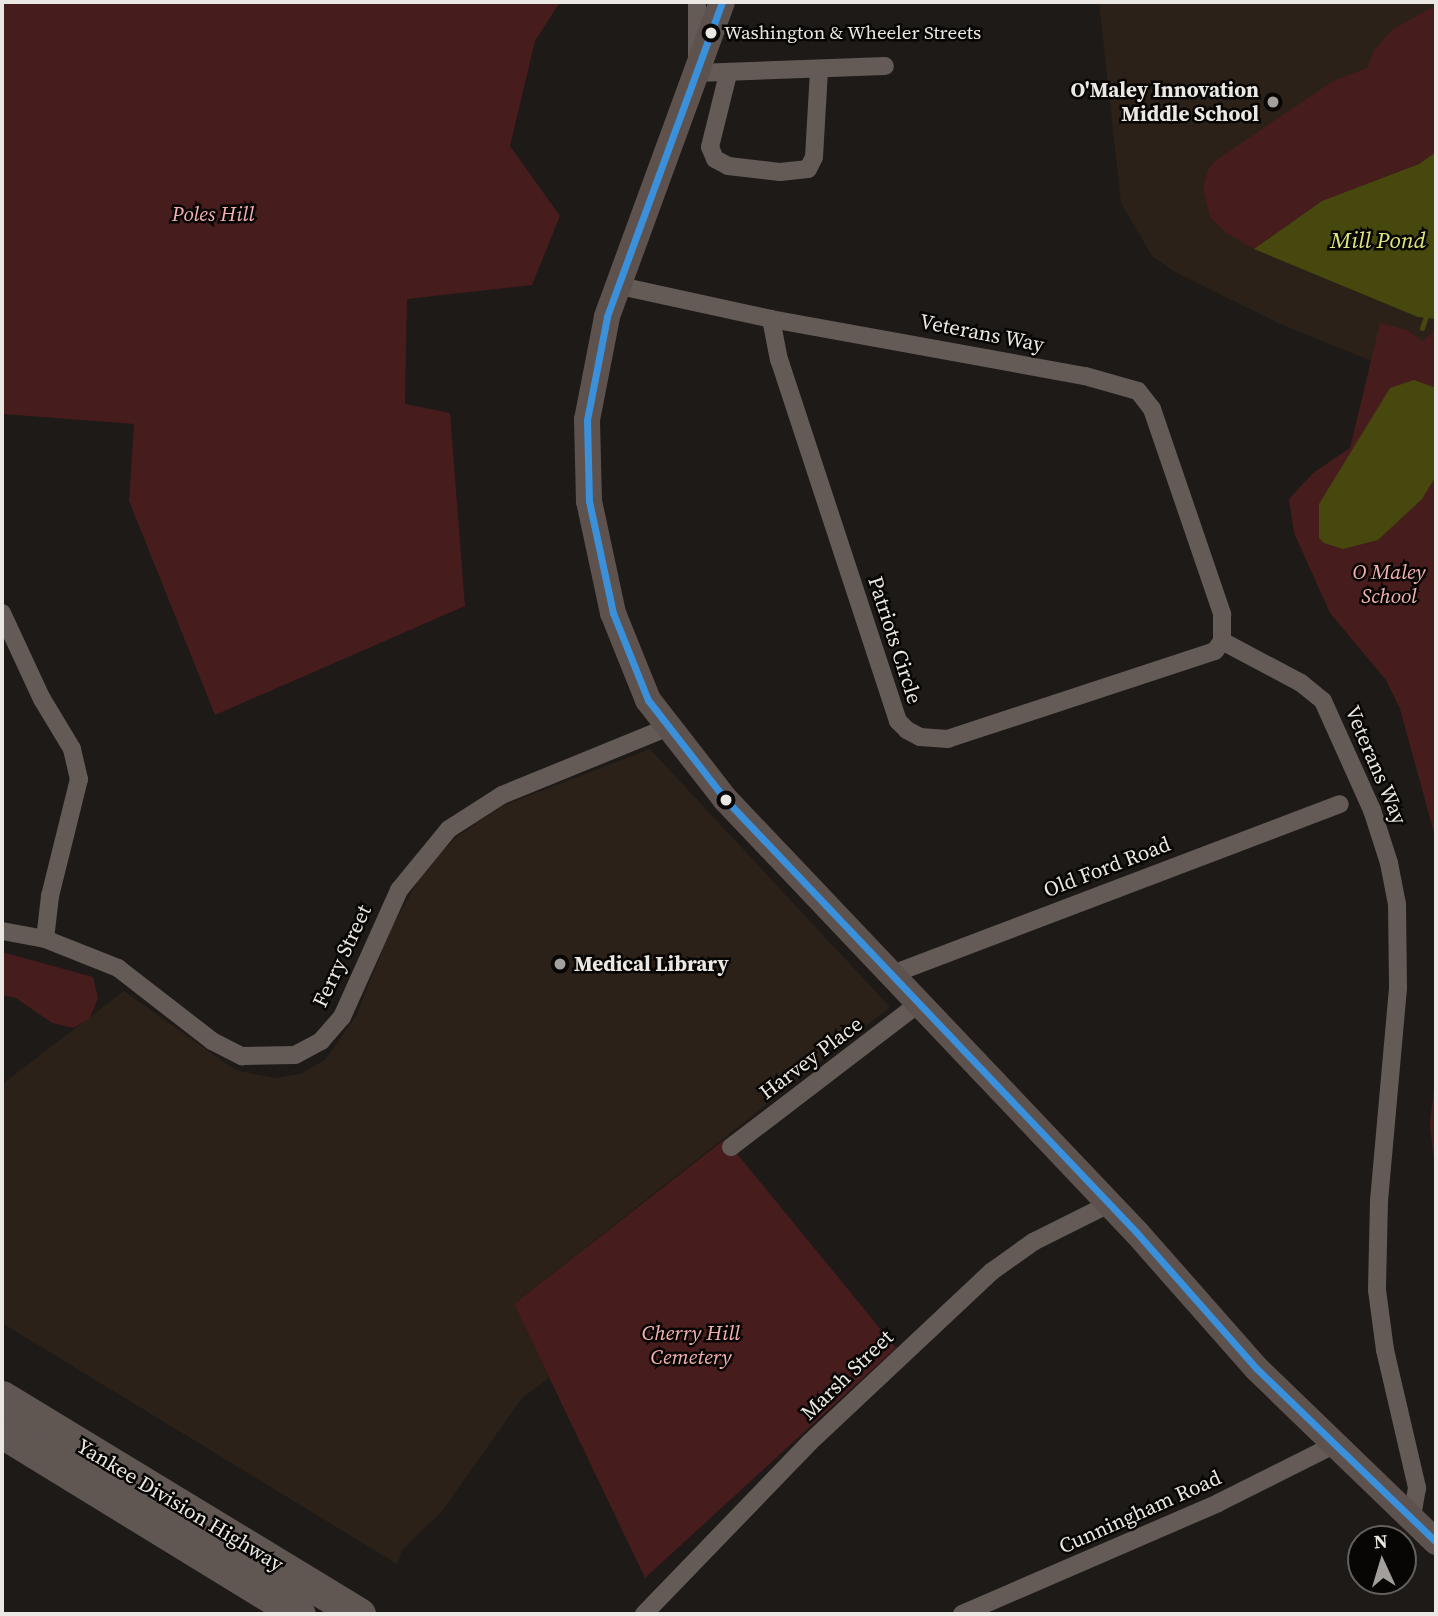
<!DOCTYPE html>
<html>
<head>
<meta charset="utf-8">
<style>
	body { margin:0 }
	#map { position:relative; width:1438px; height:1616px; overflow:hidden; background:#1d1a17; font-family:"Source Serif 4",serif }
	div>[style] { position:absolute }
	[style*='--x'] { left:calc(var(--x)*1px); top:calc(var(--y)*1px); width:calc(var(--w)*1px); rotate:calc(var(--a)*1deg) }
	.built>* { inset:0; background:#2b2118 }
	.green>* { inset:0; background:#461c1d }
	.water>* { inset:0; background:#47480e }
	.stream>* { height:5px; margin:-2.5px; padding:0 2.5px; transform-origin:2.5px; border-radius:2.5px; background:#47480e }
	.street>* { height:18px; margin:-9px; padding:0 9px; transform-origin:9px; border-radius:9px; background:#645a56 }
	.secondary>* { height:26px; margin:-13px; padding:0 13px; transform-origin:13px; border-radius:13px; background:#5d524e }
	.highway>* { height:33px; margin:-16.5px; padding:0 16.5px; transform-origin:16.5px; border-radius:16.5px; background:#605753 }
	.bus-1>* { height:7px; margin:-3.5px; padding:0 3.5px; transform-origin:3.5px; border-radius:3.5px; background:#3a90db }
	.dots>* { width:19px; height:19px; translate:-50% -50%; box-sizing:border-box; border:4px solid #080604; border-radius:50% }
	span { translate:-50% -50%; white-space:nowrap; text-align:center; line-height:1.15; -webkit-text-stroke:5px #080604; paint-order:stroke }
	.bus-label { font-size:19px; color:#ebe7e3 }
	.left { translate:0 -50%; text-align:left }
	.poi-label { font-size:21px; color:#ebe7e3; font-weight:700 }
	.right { translate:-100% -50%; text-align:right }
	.park-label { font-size:21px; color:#f5b1b0; font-style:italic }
	.street-label { font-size:21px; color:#ebe7e3 }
	.water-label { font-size:23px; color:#e0e67a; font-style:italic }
	.frame { position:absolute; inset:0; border:4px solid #ebe7e3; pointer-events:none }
	.north { position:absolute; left:1347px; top:1525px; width:70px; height:70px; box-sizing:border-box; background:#080604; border:2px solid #63605d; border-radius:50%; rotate:356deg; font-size:19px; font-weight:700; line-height:28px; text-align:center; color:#ebe7e3 }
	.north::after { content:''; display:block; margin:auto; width:24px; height:32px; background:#a39f9c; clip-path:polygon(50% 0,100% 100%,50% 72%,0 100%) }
</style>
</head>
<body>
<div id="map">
	<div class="built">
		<div style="clip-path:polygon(1099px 2px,1436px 2px,1436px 387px,1280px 324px,1175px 272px,1152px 256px,1121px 203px)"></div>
		<div style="clip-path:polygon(650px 749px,890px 1007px,514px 1304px,549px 1378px,522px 1398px,442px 1511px,403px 1549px,397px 1564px,2px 1323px,2px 1088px,5px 1082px,124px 991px,235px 1070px,275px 1078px,300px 1074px,325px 1060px,356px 1016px,392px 927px,426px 867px,458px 836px,502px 806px)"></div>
	</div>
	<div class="green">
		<div style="clip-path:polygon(2px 2px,560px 2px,535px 41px,510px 146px,560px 216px,532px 285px,407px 299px,405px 404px,450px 413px,465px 606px,215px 715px,129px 501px,134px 424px,3px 414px)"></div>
		<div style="clip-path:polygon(1436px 5px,1436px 152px,1419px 164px,1322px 201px,1254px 249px,1226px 233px,1210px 217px,1203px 189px,1208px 170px,1216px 160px,1333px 81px,1367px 68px,1374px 50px,1392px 30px)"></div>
		<div style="clip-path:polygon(1380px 323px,1407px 330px,1423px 341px,1436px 329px,1436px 840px,1400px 709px,1386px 680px,1330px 613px,1294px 533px,1289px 499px,1313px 473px,1350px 448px)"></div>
		<div style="clip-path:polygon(2px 952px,93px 977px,98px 998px,90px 1018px,74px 1028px,52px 1023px,16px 998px,2px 995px)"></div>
		<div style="clip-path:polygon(1436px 1066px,1436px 1185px,1430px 1124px)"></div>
		<div style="clip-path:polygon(725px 1139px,896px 1348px,645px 1578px,514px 1304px)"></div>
	</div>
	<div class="water">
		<div style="clip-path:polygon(1436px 152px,1436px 319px,1418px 317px,1254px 249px,1322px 201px,1419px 164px)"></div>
		<div style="clip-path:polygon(1414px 380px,1436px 388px,1436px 476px,1422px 499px,1378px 540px,1343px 549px,1324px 543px,1319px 538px,1319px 504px,1390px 388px)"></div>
	</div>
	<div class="stream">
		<div style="--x:1422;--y:328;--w:18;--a:-71"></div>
	</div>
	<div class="street">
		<div style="--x:697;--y:2;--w:71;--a:90"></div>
		<div style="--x:697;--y:73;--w:188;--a:-2.1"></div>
		<div style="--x:728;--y:74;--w:75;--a:103.9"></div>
		<div style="--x:710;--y:147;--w:13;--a:67"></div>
		<div style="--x:715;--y:159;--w:15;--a:28"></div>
		<div style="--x:728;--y:166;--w:52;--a:6.6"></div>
		<div style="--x:780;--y:172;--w:28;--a:-6"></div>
		<div style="--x:808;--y:169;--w:13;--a:-63"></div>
		<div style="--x:814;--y:157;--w:87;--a:-86.7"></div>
		<div style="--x:620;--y:286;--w:155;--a:12.3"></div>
		<div style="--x:771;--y:319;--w:319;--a:10.3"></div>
		<div style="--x:1085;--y:376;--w:55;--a:15.8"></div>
		<div style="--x:1138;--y:391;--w:23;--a:52"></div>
		<div style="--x:1152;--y:409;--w:217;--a:71.1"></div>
		<div style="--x:1222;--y:614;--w:27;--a:90"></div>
		<div style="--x:1222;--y:641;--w:12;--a:125"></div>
		<div style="--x:1215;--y:651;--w:281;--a:161.8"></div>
		<div style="--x:948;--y:739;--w:28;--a:-176"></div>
		<div style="--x:920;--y:737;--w:15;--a:-152"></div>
		<div style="--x:907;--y:730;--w:13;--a:-135"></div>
		<div style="--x:898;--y:721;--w:380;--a:-108.2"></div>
		<div style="--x:779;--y:360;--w:42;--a:-101"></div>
		<div style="--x:2;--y:613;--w:95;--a:65.1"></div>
		<div style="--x:42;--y:699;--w:58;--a:59"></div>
		<div style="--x:72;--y:749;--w:31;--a:77"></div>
		<div style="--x:79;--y:779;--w:121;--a:103.9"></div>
		<div style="--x:50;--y:896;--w:43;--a:96.6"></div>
		<div style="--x:1222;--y:641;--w:89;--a:28"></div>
		<div style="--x:1301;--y:683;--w:28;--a:39"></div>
		<div style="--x:1323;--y:701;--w:120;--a:65.8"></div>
		<div style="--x:1372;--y:810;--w:56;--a:72.2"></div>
		<div style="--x:1389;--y:863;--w:42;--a:79"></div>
		<div style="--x:1397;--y:904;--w:84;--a:89.3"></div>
		<div style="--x:1398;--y:988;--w:213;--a:95.1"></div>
		<div style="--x:1379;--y:1200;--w:90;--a:91.3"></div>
		<div style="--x:1377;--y:1290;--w:61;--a:82.4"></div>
		<div style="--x:1385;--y:1350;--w:142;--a:76.9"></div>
		<div style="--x:1417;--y:1488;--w:29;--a:100"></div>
		<div style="--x:2;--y:931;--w:44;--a:10.5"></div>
		<div style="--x:45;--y:939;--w:79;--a:21.7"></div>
		<div style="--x:118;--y:968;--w:119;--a:37.8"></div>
		<div style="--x:212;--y:1041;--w:34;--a:27"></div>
		<div style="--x:242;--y:1056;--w:53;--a:-1.1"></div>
		<div style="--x:295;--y:1055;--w:30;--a:-28"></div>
		<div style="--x:321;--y:1041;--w:32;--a:-49"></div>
		<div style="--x:342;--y:1017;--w:139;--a:-65.8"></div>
		<div style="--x:399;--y:890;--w:79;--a:-50.7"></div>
		<div style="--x:449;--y:829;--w:63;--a:-32.7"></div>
		<div style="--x:502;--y:795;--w:177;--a:-22.2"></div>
		<div style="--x:890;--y:975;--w:481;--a:-20.8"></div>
		<div style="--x:731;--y:1147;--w:235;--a:-37.4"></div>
		<div style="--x:644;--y:1614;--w:238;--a:-46"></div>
		<div style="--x:809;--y:1443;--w:250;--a:-43.2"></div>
		<div style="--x:991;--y:1272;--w:52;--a:-35.5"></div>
		<div style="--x:1033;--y:1242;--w:85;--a:-26.6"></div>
		<div style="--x:962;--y:1614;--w:279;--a:-23.4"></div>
		<div style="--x:1218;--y:1503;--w:130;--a:-26.6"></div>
	</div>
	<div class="secondary">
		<div style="--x:722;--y:2;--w:335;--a:110.1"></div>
		<div style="--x:607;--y:317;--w:105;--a:101"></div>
		<div style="--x:587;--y:420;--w:81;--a:88.6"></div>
		<div style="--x:589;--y:501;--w:115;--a:77.9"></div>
		<div style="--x:613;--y:613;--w:94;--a:68.1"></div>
		<div style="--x:648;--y:700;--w:125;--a:52.1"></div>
		<div style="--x:725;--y:799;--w:598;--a:46.49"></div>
		<div style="--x:1137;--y:1233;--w:181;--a:48.6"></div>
		<div style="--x:1257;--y:1369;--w:249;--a:44"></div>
	</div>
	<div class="highway">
		<div style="--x:2;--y:1397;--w:418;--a:31.3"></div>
		<div style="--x:2;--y:1432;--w:348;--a:31.5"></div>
	</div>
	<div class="bus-1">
		<div style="--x:722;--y:2;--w:335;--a:110.1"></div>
		<div style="--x:607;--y:317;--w:105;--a:101"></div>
		<div style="--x:587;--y:420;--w:81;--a:88.6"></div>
		<div style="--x:589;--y:501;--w:115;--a:77.9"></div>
		<div style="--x:613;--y:613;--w:94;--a:68.1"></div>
		<div style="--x:648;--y:700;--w:125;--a:52.1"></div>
		<div style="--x:725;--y:799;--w:598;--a:46.49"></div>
		<div style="--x:1137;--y:1233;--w:181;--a:48.6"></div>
		<div style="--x:1257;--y:1369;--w:249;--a:44"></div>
	</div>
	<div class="dots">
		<div style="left:711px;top:33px;background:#ebe7e3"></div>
		<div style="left:1273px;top:102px;background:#a39f9c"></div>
		<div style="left:726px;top:800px;background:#ebe7e3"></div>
		<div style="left:560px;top:964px;background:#a39f9c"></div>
	</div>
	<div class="bus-label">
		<span class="left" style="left:724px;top:33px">Washington &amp; Wheeler Streets</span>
	</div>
	<div class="poi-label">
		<span class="right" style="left:1259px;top:102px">O'Maley Innovation<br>Middle School</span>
		<span class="left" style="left:574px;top:964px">Medical Library</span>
	</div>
	<div class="park-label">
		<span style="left:213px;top:214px">Poles Hill</span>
		<span style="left:1389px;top:584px">O Maley<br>School</span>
		<span style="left:691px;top:1345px">Cherry Hill<br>Cemetery</span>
	</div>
	<div class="street-label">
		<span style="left:982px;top:333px;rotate:11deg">Veterans Way</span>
		<span style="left:895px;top:640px;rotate:72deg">Patriots Circle</span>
		<span style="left:1376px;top:765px;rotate:67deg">Veterans Way</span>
		<span style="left:1107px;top:867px;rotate:-21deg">Old Ford Road</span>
		<span style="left:342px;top:956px;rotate:-65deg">Ferry Street</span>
		<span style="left:811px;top:1058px;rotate:-37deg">Harvey Place</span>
		<span style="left:847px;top:1375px;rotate:-44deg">Marsh Street</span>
		<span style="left:180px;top:1505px;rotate:31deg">Yankee Division Highway</span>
		<span style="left:1140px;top:1512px;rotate:-24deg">Cunningham Road</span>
	</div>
	<div class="water-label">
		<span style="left:1378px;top:240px">Mill Pond</span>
	</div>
	<div class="frame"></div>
	<div class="north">N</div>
</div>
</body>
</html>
